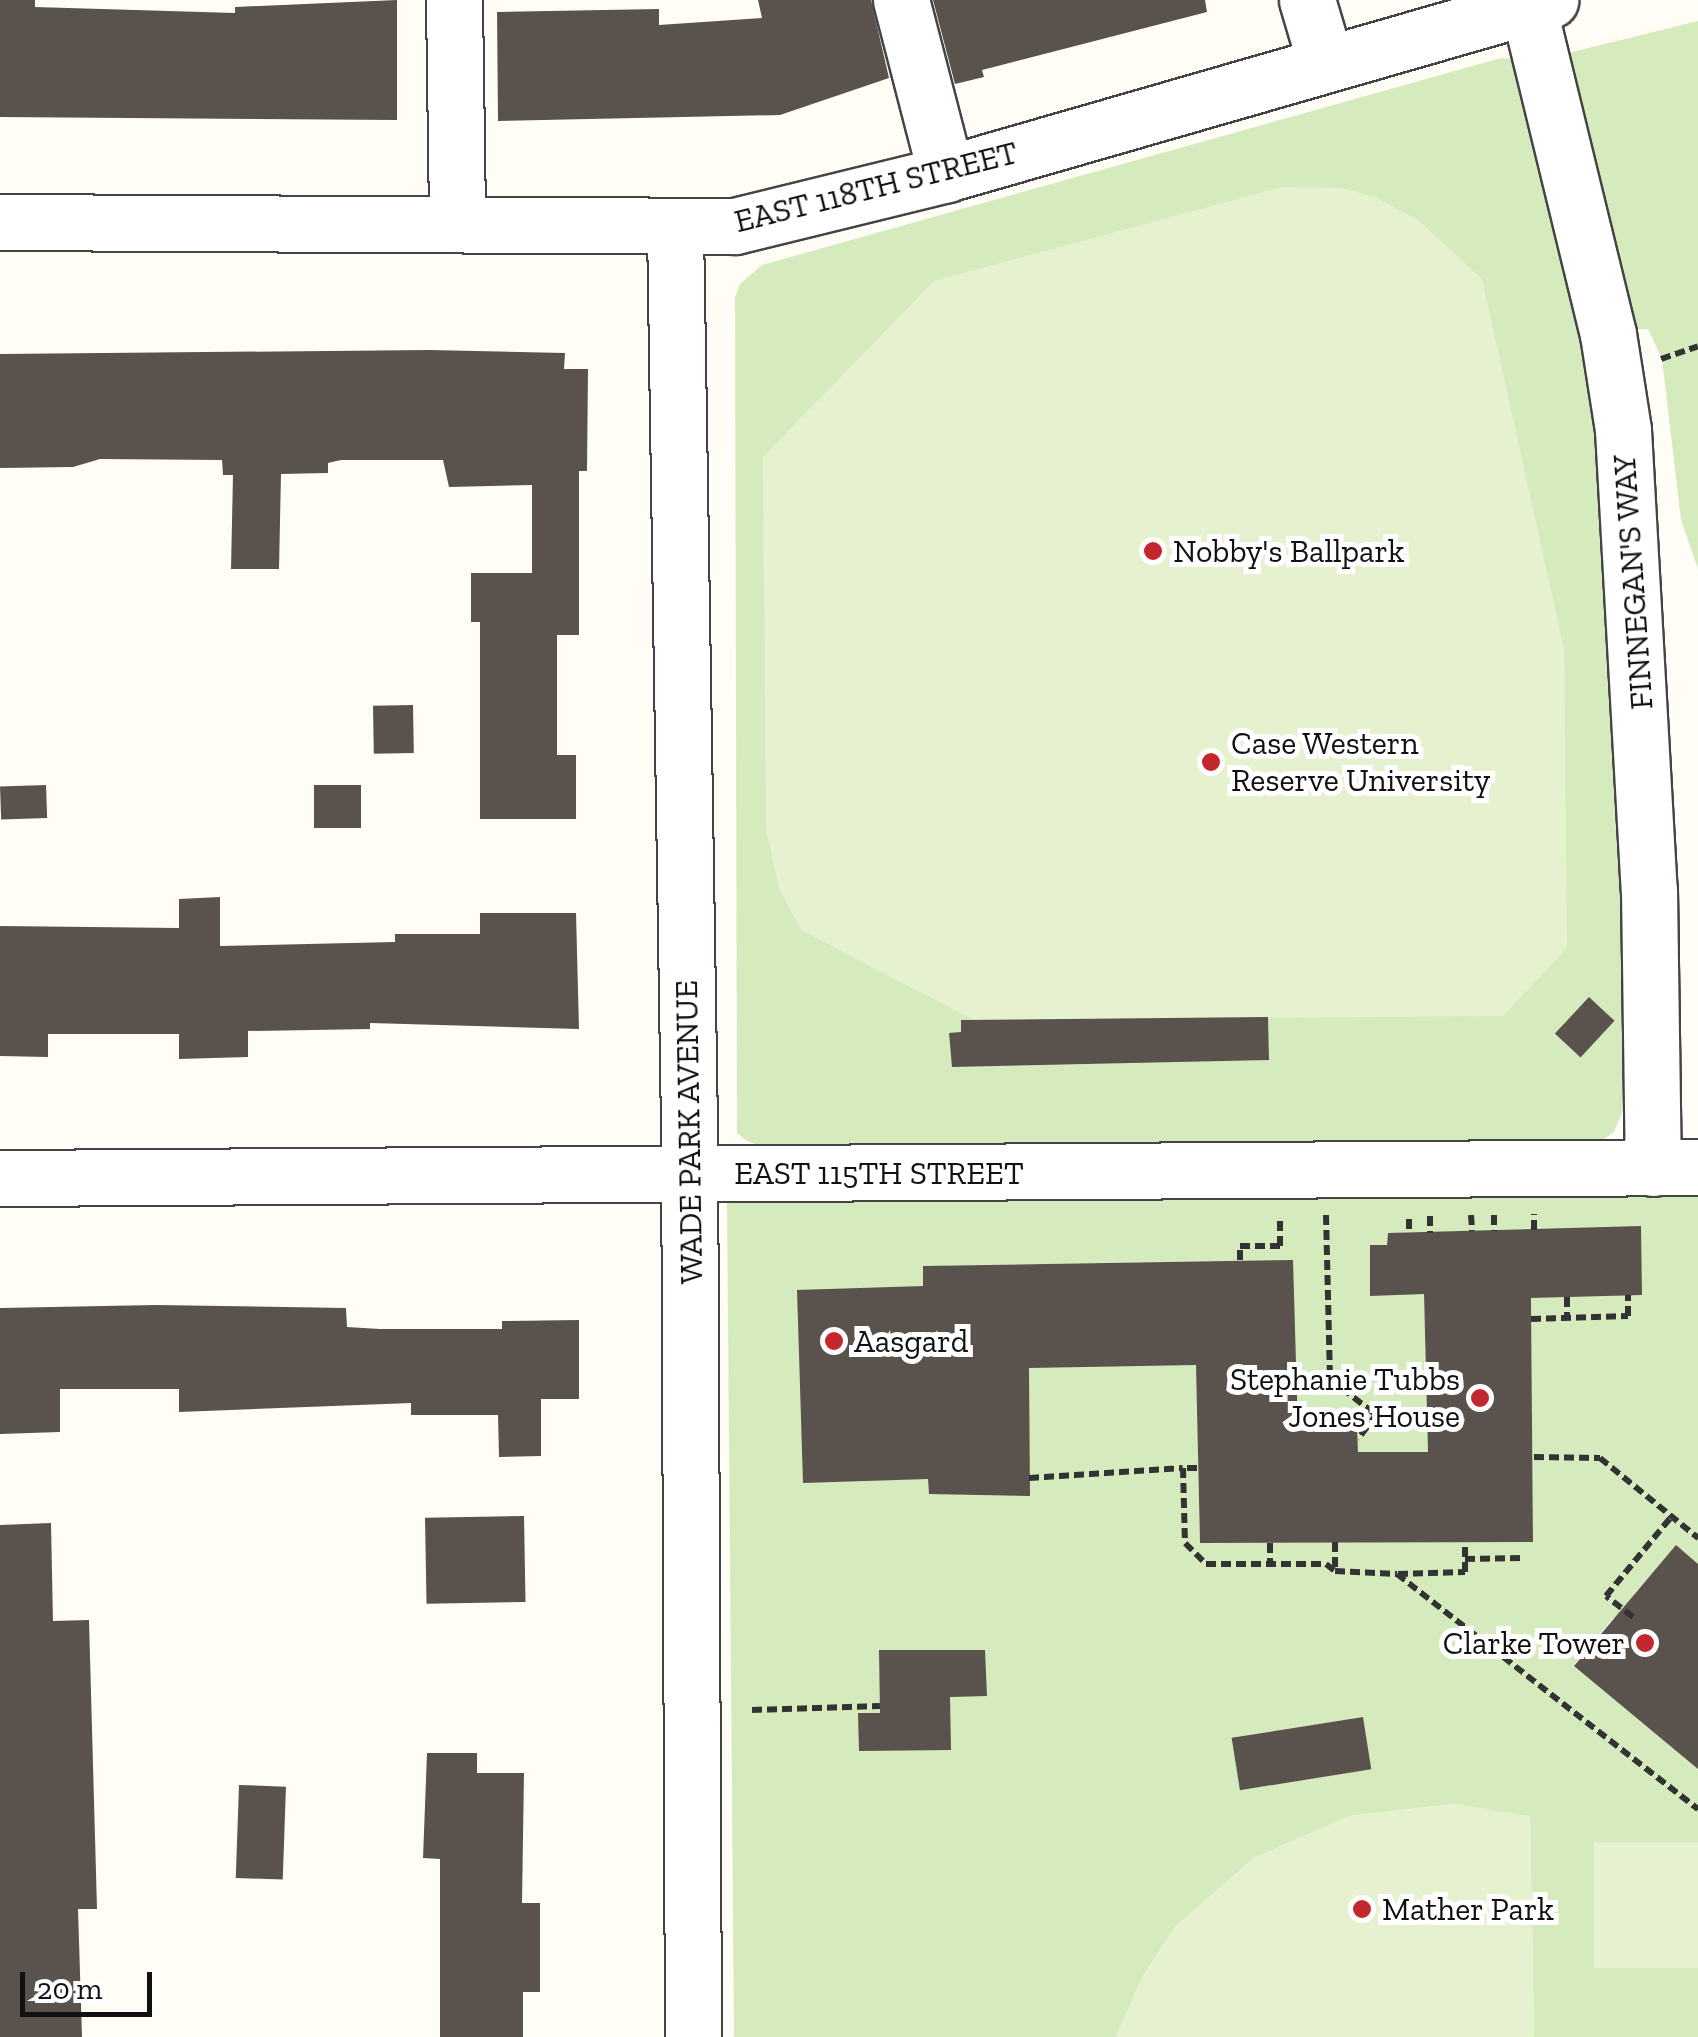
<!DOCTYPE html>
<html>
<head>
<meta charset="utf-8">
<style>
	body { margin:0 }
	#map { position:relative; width:1698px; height:2037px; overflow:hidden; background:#fffdf5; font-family:"Zilla Slab",serif }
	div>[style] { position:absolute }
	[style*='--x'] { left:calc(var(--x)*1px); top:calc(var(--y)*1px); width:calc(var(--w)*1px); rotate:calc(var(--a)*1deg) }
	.green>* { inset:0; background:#d5ebbd }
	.pitch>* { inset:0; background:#e6f2cf; transform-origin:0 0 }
	.building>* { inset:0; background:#5a524d; transform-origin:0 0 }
	.path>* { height:6px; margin-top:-3px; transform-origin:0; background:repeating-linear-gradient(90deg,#333 0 10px,transparent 0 15px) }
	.roads { filter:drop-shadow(2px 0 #444) drop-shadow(-2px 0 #444) drop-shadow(0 2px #444) drop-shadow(0 -2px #444) }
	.minor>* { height:55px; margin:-27.5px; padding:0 27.5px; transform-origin:27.5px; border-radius:27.5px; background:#fff }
	.dots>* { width:28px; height:28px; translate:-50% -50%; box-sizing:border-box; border:5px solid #fff; border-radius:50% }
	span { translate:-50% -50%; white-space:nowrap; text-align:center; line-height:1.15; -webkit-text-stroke:10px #fff; paint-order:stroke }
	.street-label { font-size:32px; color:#111 }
	.poi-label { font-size:32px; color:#111 }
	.left { translate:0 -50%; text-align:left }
	.right { translate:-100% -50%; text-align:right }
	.scale { position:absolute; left:20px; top:1972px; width:132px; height:45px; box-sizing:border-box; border:5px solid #111; border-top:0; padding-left:12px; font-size:30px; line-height:35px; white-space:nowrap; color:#111; -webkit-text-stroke:8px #fff; paint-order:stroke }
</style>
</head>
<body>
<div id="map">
	<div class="green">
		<div style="clip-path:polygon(1698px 21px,1698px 569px,1681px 520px,1662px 359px,1648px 329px,1634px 329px,1560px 55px)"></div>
		<div style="clip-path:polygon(1501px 58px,1521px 60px,1600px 429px,1616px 589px,1625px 1006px,1625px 1106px,1614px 1132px,1595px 1145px,761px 1146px,747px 1141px,737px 1133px,735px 297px,740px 284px,762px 265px)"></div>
		<div style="clip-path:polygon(evenodd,1698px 1187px,1698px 1564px,1676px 1546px,1635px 1593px,1624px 1620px,1613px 1618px,1574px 1665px,1698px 1768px,1698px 2037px,1534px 2037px,1530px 1817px,1453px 1804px,1350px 1816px,1254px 1858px,1175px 1927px,1143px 1976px,1116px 2037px,734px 2037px,727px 1202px,1698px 1187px,1388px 1233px,1531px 1298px,1533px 1541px,1200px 1543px,1196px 1323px,1029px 1324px,1029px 1478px,929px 1493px,924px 1266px,1292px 1260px,1299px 1453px,1318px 1430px,1356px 1428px,1358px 1452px,1373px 1452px,1373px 1462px,1429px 1480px,1424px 1294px,1387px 1245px,1388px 1233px,1698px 1187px,1363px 1717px,1371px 1769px,1241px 1790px,1232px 1738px,1363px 1717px)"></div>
	</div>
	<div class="pitch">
		<div style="clip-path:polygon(1282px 187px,1341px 188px,1375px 197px,1418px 220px,1482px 279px,1564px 649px,1567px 948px,1503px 1016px,974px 1020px,801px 930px,779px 888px,766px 829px,763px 457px,934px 281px)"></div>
		<div style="clip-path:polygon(1453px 1804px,1530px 1816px,1534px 2037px,1116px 2037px,1143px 1976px,1175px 1927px,1254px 1858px,1350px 1816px)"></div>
		<div style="left:1698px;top:1842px;width:126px;height:104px;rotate:90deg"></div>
	</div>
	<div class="building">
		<div style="clip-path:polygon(0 0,35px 0,35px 7px,235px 13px,235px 7px,397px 0,397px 120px,0 117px)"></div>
		<div style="clip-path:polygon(758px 0,871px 0,889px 78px,780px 115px,498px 121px,497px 12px,659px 9px,659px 25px,762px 18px)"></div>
		<div style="clip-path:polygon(933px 0,1205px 0,1207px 12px,982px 70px,984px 77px,955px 84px)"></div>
		<div style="clip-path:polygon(429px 350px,565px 353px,564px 369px,588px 369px,587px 471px,579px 471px,579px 635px,557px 635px,557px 755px,576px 755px,576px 819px,480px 819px,480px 622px,471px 622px,471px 573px,532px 573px,532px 485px,449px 487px,443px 460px,341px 460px,328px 463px,328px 473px,281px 474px,279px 569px,231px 569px,233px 475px,223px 475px,222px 460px,100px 459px,73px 467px,0 468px,0 354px)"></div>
		<div style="left:413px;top:705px;width:48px;height:40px;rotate:89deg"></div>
		<div style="left:46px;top:785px;width:33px;height:46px;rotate:88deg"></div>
		<div style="left:314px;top:785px;width:47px;height:43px"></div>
		<div style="clip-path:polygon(220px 897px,220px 946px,395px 942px,395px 934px,480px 934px,480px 913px,576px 913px,579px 1029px,370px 1023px,370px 1029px,248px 1031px,248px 1057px,179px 1059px,179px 1034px,48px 1034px,48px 1057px,0 1056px,0 926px,179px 928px,179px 899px)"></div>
		<div style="left:1589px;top:997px;width:35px;height:50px;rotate:43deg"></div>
		<div style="clip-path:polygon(1268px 1017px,1269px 1060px,952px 1067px,949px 1033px,961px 1032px,961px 1020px)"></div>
		<div style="clip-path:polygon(1641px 1226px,1642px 1295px,1531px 1298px,1533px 1542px,1200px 1543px,1196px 1365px,1029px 1368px,1030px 1496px,929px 1494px,928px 1479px,803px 1483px,797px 1290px,923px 1286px,923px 1266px,1293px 1260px,1298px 1431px,1357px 1428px,1358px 1452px,1428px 1452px,1424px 1294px,1370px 1296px,1370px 1245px,1387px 1245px,1388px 1233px)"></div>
		<div style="clip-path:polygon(156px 1305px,346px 1308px,347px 1327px,380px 1329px,502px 1329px,502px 1321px,579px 1320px,579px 1399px,541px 1399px,541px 1456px,499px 1457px,498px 1415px,411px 1415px,411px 1403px,179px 1412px,179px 1389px,60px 1389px,60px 1432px,0 1434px,0 1308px)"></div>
		<div style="left:524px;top:1516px;width:86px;height:99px;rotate:89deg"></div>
		<div style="clip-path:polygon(51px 1523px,53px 1621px,89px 1620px,97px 1909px,78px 1909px,82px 2037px,0 2037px,0 1525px)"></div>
		<div style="clip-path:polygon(1676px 1545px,1698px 1564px,1698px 1769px,1574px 1666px)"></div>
		<div style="clip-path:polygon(879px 1650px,985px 1650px,987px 1696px,950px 1697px,951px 1750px,859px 1751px,858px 1713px,880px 1713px)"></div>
		<div style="left:1363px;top:1717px;width:53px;height:133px;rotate:81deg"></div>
		<div style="clip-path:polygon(427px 1753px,477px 1753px,477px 1773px,524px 1773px,522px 1903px,540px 1903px,540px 1992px,523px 1992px,523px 2037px,440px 2037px,440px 1859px,423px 1858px)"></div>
		<div style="left:239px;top:1785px;width:47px;height:93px;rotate:2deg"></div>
	</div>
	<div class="path">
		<div style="--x:1661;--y:359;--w:39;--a:-19"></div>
		<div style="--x:1326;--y:1215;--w:164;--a:88.6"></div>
		<div style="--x:1330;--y:1379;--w:58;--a:38"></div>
		<div style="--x:1376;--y:1415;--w:30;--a:127"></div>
		<div style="--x:1471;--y:1215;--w:16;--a:86"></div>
		<div style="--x:1494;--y:1215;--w:16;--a:90"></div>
		<div style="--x:1430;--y:1216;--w:17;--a:90"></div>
		<div style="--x:1409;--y:1219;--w:14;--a:90"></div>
		<div style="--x:1534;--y:1230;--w:16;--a:-90"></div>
		<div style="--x:1240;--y:1260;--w:14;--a:-90"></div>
		<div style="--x:1240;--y:1246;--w:40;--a:0"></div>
		<div style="--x:1280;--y:1246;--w:30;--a:-90"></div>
		<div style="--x:1567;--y:1297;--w:21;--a:90"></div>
		<div style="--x:1531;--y:1319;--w:97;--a:-1.8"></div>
		<div style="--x:1628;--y:1316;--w:21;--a:-90"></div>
		<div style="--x:1376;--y:1415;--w:53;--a:14.3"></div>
		<div style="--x:1534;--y:1457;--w:66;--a:0.9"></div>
		<div style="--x:1600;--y:1458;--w:127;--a:39.2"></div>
		<div style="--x:1197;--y:1468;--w:14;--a:180"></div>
		<div style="--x:1183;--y:1468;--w:75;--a:88.5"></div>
		<div style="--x:1185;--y:1543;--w:30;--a:45"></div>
		<div style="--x:1206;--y:1564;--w:120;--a:0"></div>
		<div style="--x:1326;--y:1564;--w:11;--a:38"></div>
		<div style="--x:1335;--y:1571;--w:62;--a:2.8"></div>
		<div style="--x:1397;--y:1574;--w:382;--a:38"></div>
		<div style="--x:1029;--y:1478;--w:154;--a:-3.7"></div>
		<div style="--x:1335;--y:1542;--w:28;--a:90"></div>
		<div style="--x:1270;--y:1543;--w:21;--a:90"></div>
		<div style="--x:1465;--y:1559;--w:58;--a:-1"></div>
		<div style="--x:1398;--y:1574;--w:67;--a:-1.7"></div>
		<div style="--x:1465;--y:1572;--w:30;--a:-90"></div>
		<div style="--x:1633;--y:1617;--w:34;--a:-142"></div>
		<div style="--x:1606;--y:1596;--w:104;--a:-50.5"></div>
		<div style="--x:752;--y:1710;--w:128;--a:-1.8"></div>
	</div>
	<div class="roads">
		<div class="minor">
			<div style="--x:454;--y:0;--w:224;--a:89.2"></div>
			<div style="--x:901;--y:0;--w:180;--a:75.5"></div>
			<div style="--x:1307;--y:0;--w:67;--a:73.5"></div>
			<div style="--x:1528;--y:6;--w:338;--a:76.3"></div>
			<div style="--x:1608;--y:334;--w:97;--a:81.1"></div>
			<div style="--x:1623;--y:430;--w:461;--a:86.8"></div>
			<div style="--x:1649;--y:890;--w:278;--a:89.2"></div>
			<div style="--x:0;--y:222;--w:735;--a:0.31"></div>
			<div style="--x:735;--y:226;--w:217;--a:-13.8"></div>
			<div style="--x:946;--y:174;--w:629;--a:-16.07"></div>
			<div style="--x:675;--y:226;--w:902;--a:89.11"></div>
			<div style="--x:689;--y:1128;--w:909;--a:89.75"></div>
			<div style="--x:0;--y:1178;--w:1698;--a:-0.37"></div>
		</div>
	</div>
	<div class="dots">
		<div style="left:1153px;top:551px;background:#c4262e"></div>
		<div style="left:1211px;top:762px;background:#c4262e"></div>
		<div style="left:834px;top:1341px;background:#c4262e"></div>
		<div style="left:1480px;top:1398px;background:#c4262e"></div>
		<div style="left:1645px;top:1643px;background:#c4262e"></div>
		<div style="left:1362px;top:1909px;background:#c4262e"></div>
	</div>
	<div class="street-label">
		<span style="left:876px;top:187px;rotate:-14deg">EAST 118TH STREET</span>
		<span style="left:1633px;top:582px;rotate:-94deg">FINNEGAN'S WAY</span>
		<span style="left:689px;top:1132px;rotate:-91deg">WADE PARK AVENUE</span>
		<span style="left:879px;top:1173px">EAST 115TH STREET</span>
	</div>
	<div class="poi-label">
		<span class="left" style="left:1173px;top:551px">Nobby's Ballpark</span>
		<span class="left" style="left:1231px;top:762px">Case Western<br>Reserve University</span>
		<span class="left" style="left:854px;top:1341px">Aasgard</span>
		<span class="right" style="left:1460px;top:1398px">Stephanie Tubbs<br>Jones House</span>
		<span class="right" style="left:1625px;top:1643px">Clarke Tower</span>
		<span class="left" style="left:1382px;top:1909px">Mather Park</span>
	</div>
	<div class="scale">20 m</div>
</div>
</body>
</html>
